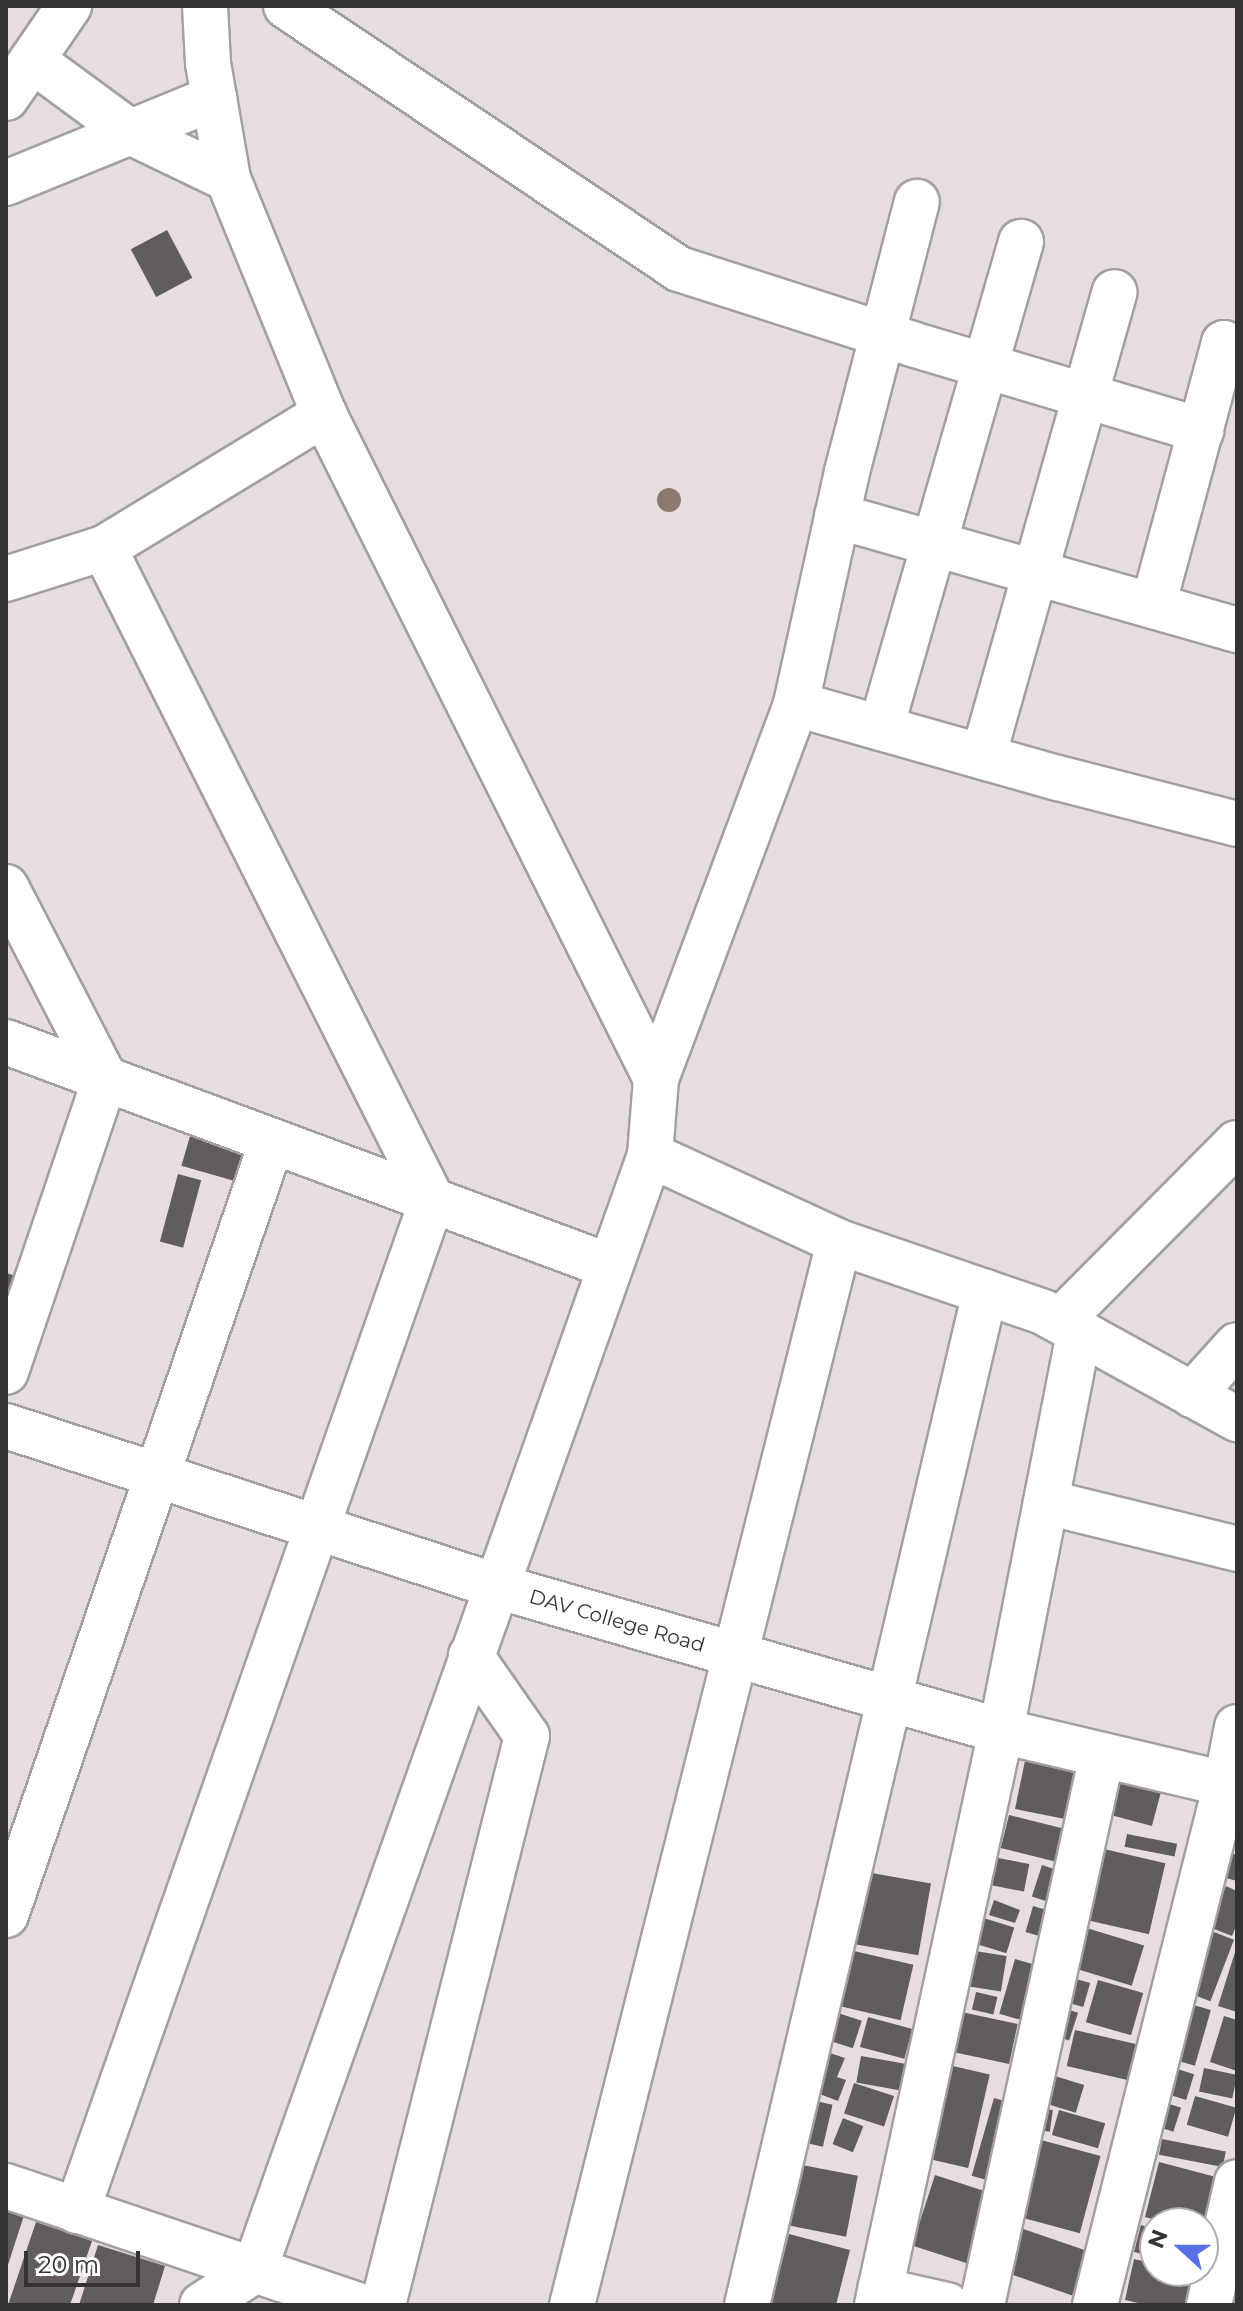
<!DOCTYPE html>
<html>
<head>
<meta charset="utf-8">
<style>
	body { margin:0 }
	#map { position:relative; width:1243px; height:2311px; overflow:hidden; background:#e6dede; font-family:Montserrat,sans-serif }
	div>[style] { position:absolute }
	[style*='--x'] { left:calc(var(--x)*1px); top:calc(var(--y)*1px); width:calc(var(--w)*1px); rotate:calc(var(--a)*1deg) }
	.building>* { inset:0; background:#625c5e; transform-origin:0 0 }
	.roads { filter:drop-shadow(2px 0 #a59e9e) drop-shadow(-2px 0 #a59e9e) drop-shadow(0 2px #a59e9e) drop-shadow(0 -2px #a59e9e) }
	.minor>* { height:44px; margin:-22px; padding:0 22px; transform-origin:22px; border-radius:22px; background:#fff }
	.trees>* { width:24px; height:24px; margin:-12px; border-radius:50%; background:#8d796d }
	span { translate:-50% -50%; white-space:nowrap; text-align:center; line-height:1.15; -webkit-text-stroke:8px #fff; paint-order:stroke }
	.street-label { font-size:20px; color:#353232 }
	.frame { position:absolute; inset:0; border:8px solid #353232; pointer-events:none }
	.north { position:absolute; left:1139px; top:2207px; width:80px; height:80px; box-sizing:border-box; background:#fff; border:2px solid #aeadad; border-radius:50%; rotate:291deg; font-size:22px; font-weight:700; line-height:32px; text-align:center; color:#353232 }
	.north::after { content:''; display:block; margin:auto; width:28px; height:36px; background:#5a6ee5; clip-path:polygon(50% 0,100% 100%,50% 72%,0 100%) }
	.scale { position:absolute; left:24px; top:2251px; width:116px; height:36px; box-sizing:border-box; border:4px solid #353232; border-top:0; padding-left:10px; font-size:24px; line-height:28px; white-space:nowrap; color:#353232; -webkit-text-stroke:6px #fff; paint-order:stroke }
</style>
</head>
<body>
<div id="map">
	<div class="building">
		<div style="left:167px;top:230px;width:54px;height:41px;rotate:62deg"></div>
		<div style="left:190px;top:1136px;width:57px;height:31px;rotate:16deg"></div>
		<div style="left:178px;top:1174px;width:24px;height:70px;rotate:15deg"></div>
		<div style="clip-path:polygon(6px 1273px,25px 1279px,6px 1333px)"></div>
		<div style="clip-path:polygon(1027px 1751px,1087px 1763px,1078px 1806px,1068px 1805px,1065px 1819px,1015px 1809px)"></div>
		<div style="left:1110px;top:1766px;width:56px;height:47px;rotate:15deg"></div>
		<div style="left:1009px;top:1815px;width:62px;height:34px;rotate:14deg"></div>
		<div style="left:1127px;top:1834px;width:51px;height:13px;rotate:11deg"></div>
		<div style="left:1104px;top:1849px;width:63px;height:73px;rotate:13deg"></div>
		<div style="clip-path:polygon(1222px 1851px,1237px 1855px,1237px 1881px,1215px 1875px)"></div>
		<div style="left:993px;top:1857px;width:37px;height:28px;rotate:11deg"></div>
		<div style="left:1042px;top:1865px;width:32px;height:33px;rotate:18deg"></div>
		<div style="left:866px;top:1872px;width:66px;height:73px;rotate:10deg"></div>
		<div style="clip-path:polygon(1226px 1886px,1237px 1891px,1237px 1924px,1232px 1936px,1209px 1927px)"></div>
		<div style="clip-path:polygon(994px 1900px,1020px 1910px,1015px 1923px,989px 1915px)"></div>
		<div style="left:1033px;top:1906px;width:18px;height:27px;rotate:16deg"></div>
		<div style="left:977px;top:1916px;width:39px;height:27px;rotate:17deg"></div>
		<div style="left:1080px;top:1926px;width:67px;height:42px;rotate:17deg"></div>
		<div style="left:1206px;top:1929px;width:30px;height:66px;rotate:21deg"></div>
		<div style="clip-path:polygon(1236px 1949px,1237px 1949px,1237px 2012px,1218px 2006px)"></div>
		<div style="left:854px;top:1951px;width:61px;height:57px;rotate:13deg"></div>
		<div style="left:975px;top:1951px;width:32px;height:36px;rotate:9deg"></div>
		<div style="left:1015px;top:1959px;width:36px;height:57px;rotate:16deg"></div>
		<div style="left:1069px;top:1977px;width:22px;height:25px;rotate:16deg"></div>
		<div style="left:1098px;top:1980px;width:47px;height:44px;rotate:16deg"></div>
		<div style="left:976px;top:1992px;width:22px;height:18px;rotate:13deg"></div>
		<div style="left:1183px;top:2002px;width:29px;height:58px;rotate:16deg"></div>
		<div style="left:1060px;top:2007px;width:19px;height:29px;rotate:18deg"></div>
		<div style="left:957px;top:2011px;width:62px;height:41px;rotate:12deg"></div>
		<div style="left:838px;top:2013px;width:25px;height:29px;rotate:18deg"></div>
		<div style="clip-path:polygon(1224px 2016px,1237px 2020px,1237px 2071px,1210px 2062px)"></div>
		<div style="left:868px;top:2017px;width:46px;height:31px;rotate:15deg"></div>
		<div style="left:1075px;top:2030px;width:78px;height:37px;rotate:13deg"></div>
		<div style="clip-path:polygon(830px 2053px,845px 2058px,837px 2077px,846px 2080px,838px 2101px,814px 2092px)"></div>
		<div style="left:861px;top:2056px;width:45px;height:27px;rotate:10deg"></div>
		<div style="left:944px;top:2064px;width:47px;height:96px;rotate:13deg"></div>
		<div style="left:1174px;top:2068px;width:21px;height:27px;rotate:17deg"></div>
		<div style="left:1204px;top:2068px;width:34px;height:24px;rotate:12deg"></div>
		<div style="left:1045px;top:2073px;width:41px;height:29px;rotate:17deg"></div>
		<div style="left:854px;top:2083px;width:42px;height:32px;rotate:18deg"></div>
		<div style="left:1195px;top:2096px;width:43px;height:30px;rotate:16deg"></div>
		<div style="left:994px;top:2098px;width:29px;height:81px;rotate:16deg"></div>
		<div style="left:816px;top:2101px;width:17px;height:43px;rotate:13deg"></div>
		<div style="left:1163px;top:2102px;width:19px;height:25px;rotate:18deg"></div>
		<div style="left:1039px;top:2108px;width:14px;height:22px;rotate:8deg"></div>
		<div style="left:1059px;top:2110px;width:48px;height:26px;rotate:16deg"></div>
		<div style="left:843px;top:2118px;width:22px;height:28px;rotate:22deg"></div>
		<div style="left:1030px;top:2137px;width:73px;height:80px;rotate:15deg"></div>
		<div style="left:1162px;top:2139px;width:65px;height:16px;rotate:11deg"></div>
		<div style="clip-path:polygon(1159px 2162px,1216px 2177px,1204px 2223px,1167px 2223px,1145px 2217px)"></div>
		<div style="left:797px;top:2164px;width:62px;height:62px;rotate:11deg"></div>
		<div style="left:935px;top:2175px;width:65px;height:74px;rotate:18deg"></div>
		<div style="clip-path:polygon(6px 2199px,27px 2206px,7px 2268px,6px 2268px)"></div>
		<div style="clip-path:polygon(36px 2222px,92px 2241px,70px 2305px,8px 2305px)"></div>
		<div style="left:1009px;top:2224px;width:83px;height:47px;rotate:19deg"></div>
		<div style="clip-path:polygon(1141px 2225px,1155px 2229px,1155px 2257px,1134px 2252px)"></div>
		<div style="clip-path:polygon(789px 2234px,850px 2250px,836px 2305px,771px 2305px)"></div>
		<div style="clip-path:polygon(98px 2245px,165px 2266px,153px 2305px,79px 2305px)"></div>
		<div style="clip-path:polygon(1134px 2259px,1155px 2264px,1155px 2271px,1186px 2271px,1209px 2276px,1203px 2305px,1147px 2305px,1125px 2300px)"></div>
	</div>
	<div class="roads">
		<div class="minor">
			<div style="--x:286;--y:6;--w:473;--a:33.8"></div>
			<div style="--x:679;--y:269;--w:245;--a:17.8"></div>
			<div style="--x:912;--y:344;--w:302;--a:16.6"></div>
			<div style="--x:32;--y:60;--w:122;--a:36.3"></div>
			<div style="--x:130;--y:132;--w:109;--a:25.6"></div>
			<div style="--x:6;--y:98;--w:112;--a:-55.6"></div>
			<div style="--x:6;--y:183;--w:225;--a:-22.2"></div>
			<div style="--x:837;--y:516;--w:416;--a:15.9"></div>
			<div style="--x:6;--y:579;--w:103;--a:-17.6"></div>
			<div style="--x:104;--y:548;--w:258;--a:-31.3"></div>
			<div style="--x:1153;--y:606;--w:272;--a:-74.9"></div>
			<div style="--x:1224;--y:343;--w:15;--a:28"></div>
			<div style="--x:796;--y:704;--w:272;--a:15.8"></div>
			<div style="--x:1058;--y:778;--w:185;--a:14.4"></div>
			<div style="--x:881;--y:728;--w:506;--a:-73.93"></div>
			<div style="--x:983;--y:757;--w:483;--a:-74.2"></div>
			<div style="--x:6;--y:887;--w:216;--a:62.7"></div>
			<div style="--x:105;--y:1079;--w:309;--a:108.7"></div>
			<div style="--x:6;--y:1042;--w:643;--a:20.38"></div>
			<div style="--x:656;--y:1079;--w:400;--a:-69.5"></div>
			<div style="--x:796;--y:704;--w:238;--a:-77.6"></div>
			<div style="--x:847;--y:472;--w:279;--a:-75.5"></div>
			<div style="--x:650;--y:1155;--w:208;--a:24.7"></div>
			<div style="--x:839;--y:1242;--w:216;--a:18.9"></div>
			<div style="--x:1043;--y:1312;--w:222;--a:28.9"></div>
			<div style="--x:1060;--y:1321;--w:251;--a:-45.2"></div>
			<div style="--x:1192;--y:1395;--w:67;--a:-48"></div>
			<div style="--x:6;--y:1426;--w:515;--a:18.08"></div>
			<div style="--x:496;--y:1586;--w:525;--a:16.02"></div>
			<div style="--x:1001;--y:1731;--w:243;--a:13.3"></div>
			<div style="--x:1046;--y:1502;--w:197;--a:13.8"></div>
			<div style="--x:6;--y:1915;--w:818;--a:-71.03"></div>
			<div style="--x:6;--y:2186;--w:371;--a:18.7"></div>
			<div style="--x:77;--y:2211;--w:1072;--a:-70.65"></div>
			<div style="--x:432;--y:1200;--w:730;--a:-116.71"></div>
			<div style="--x:880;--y:2290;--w:69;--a:12.6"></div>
			<div style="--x:202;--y:2305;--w:62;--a:-33.2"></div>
			<div style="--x:254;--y:2271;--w:1184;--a:-70.46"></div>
			<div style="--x:650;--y:1155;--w:76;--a:-85.5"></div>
			<div style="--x:656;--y:1079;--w:743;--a:-116.53"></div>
			<div style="--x:324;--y:414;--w:254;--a:-112.2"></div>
			<div style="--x:228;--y:179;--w:118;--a:-99.8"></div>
			<div style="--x:208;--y:63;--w:57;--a:-93"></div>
			<div style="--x:383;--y:2305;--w:587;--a:-75.8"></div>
			<div style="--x:527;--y:1736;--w:98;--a:-125"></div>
			<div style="--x:572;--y:2305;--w:1096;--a:-75.9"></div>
			<div style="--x:747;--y:2305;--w:1041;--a:-76.78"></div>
			<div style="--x:877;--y:2305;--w:587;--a:-77.81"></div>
			<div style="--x:1001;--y:1731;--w:406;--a:-78.9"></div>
			<div style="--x:982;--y:2305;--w:563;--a:-77.69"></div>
			<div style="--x:1095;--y:2305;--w:537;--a:-75.89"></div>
			<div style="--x:1226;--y:1784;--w:58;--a:-79.1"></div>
			<div style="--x:1209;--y:2305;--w:126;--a:-77.2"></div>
		</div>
	</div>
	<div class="trees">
		<div style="left:669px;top:500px"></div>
	</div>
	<div class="street-label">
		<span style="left:617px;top:1621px;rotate:16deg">DAV College Road</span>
	</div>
	<div class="frame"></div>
	<div class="north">N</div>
	<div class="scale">20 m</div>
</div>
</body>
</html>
